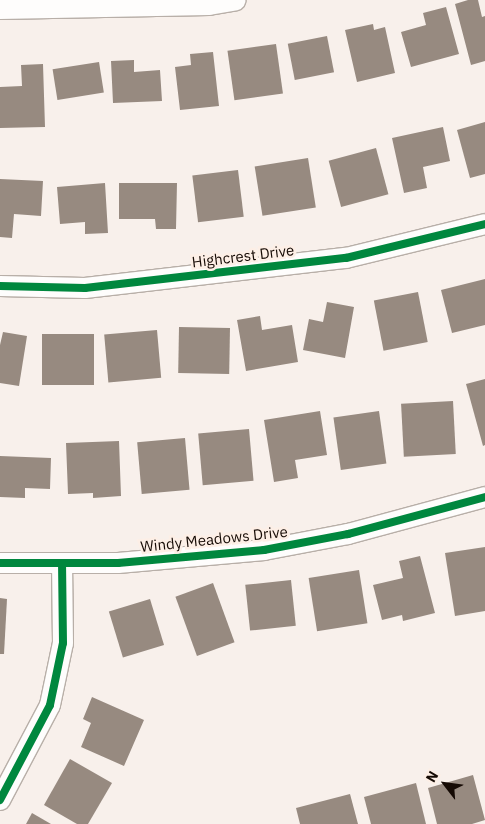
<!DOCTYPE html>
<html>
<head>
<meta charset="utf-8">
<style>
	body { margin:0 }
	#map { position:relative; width:485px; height:824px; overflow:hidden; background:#f8f0eb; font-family:"IBM Plex Sans",sans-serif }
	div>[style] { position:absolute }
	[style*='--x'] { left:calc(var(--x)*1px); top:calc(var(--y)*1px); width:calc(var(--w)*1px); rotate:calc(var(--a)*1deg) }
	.building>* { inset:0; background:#978a80; transform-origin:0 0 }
	.roads { filter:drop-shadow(1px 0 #b8afa8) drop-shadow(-1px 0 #b8afa8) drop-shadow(0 1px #b8afa8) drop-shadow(0 -1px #b8afa8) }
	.minor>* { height:20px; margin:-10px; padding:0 10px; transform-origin:10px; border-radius:10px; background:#fefdfc }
	.cycleway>* { height:8px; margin:-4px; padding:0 4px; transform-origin:4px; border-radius:4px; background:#00873e }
	span { translate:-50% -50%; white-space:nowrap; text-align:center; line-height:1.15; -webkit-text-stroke:5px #fdefe6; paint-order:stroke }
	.street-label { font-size:15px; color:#150a04 }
	.north { position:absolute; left:420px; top:759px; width:50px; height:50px; -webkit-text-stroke:4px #fdefe6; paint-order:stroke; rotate:300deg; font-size:14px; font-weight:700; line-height:20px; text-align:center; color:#150a04 }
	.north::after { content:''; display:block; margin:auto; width:18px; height:22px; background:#150a04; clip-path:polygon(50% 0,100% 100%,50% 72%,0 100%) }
</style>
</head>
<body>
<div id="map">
	<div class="building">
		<div style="clip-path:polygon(468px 0,478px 0,482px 17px,485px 16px,485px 61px,471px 65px,455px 4px)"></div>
		<div style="clip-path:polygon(446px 7px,459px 54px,411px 67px,401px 32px,426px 25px,423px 13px)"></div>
		<div style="clip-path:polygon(373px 24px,374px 30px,385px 27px,395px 73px,357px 82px,345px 30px)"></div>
		<div style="left:327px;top:36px;width:37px;height:40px;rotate:79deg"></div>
		<div style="left:276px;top:44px;width:50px;height:49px;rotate:82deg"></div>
		<div style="clip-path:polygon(213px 52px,219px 106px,180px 110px,175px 67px,191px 65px,190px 54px)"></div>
		<div style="clip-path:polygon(134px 60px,134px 72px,160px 70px,162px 101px,113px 103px,111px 61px)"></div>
		<div style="left:99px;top:62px;width:31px;height:47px;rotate:81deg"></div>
		<div style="clip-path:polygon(43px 64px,45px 127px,0 128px,0 87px,22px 86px,21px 65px)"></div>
		<div style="clip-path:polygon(485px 122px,485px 174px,470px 178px,457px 130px)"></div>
		<div style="clip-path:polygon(443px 127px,450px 161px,423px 167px,427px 188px,404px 193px,392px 138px)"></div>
		<div style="left:376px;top:148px;width:48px;height:49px;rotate:75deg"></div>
		<div style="left:308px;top:158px;width:50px;height:54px;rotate:81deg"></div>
		<div style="left:238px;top:170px;width:47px;height:46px;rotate:83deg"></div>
		<div style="clip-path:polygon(0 179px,43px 181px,41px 216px,14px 214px,12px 238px,0 237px)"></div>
		<div style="clip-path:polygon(105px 183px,108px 233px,85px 234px,85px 222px,60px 224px,57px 187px)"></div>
		<div style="clip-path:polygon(119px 183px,177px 183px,176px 229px,156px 229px,155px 219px,119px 219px)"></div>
		<div style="clip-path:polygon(485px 279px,485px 325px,452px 333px,441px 290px)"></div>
		<div style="left:418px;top:292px;width:51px;height:45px;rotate:79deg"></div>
		<div style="clip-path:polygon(327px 302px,354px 307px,345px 358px,303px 350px,309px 319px,323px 322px)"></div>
		<div style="clip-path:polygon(260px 316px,262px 330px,292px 325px,298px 362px,246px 371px,237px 320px)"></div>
		<div style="left:179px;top:327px;width:51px;height:46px;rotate:1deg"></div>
		<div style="left:157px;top:330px;width:48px;height:53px;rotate:85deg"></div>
		<div style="clip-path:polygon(3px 332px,27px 336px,19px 386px,0 383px,0 345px)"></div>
		<div style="left:42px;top:334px;width:52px;height:51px"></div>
		<div style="clip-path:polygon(485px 379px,485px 445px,483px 446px,466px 384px)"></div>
		<div style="left:453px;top:401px;width:53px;height:52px;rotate:87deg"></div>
		<div style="clip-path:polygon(320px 411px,327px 455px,295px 460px,298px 478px,274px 482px,264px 420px)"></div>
		<div style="left:379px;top:411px;width:53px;height:46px;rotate:82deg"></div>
		<div style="left:249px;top:429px;width:52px;height:51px;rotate:85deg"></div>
		<div style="left:185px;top:438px;width:52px;height:48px;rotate:85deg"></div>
		<div style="clip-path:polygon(119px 441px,121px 496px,93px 498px,93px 493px,68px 494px,66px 443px)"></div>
		<div style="clip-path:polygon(0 456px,51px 458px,50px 489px,25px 488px,25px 498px,0 497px)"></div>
		<div style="clip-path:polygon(485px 547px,485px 611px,455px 616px,445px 553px)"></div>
		<div style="clip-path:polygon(420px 556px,435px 613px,403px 621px,402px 615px,382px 620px,373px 585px,403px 578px,399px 561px)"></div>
		<div style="left:359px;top:570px;width:54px;height:51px;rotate:81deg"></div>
		<div style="left:291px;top:580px;width:46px;height:46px;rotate:84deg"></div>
		<div style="left:213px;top:583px;width:63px;height:40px;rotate:70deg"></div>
		<div style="clip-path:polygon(0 598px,7px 599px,4px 654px,0 654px)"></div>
		<div style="left:150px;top:599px;width:48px;height:43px;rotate:73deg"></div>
		<div style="clip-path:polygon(92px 697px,144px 720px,124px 766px,81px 747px,91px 723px,83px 719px)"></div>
		<div style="clip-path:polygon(70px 759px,112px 783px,88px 824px,77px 824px,44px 805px)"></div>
		<div style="clip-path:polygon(473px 775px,485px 820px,472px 824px,437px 824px,428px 788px)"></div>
		<div style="clip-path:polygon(416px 783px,426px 824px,371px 824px,364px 797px)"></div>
		<div style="clip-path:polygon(350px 794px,358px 824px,300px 824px,296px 808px)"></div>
		<div style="clip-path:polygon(32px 813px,51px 824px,26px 824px)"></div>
	</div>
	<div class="roads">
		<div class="minor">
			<div style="--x:0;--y:9;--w:209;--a:-1.1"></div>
			<div style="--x:209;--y:5;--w:27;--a:-10"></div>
			<div style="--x:0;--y:286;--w:85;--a:1.3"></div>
			<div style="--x:85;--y:288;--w:263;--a:-6.6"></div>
			<div style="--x:346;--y:258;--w:143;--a:-13.7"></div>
			<div style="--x:0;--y:563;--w:118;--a:0"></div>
			<div style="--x:118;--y:563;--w:147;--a:-5.1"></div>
			<div style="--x:264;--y:550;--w:86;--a:-10.8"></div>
			<div style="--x:348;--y:534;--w:142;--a:-15.1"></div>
			<div style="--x:0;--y:800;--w:107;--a:-62.2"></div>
			<div style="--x:50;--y:705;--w:63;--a:-78.2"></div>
			<div style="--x:63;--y:643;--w:79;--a:-90.7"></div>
		</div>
	</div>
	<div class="cycleway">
		<div style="--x:0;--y:286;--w:85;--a:1.3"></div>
		<div style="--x:85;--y:288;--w:263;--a:-6.6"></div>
		<div style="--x:346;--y:258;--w:143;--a:-13.7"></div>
		<div style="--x:0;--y:563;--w:118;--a:0"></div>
		<div style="--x:118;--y:563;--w:147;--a:-5.1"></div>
		<div style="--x:264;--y:550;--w:86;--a:-10.8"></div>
		<div style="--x:348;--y:534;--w:142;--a:-15.1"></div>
		<div style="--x:0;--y:800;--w:107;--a:-62.2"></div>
		<div style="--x:50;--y:705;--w:63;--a:-78.2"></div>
		<div style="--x:63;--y:643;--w:79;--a:-90.7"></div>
	</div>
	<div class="street-label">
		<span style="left:243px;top:256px;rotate:-7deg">Highcrest Drive</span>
		<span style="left:214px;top:539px;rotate:-6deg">Windy Meadows Drive</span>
	</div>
	<div class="north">N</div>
</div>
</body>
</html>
